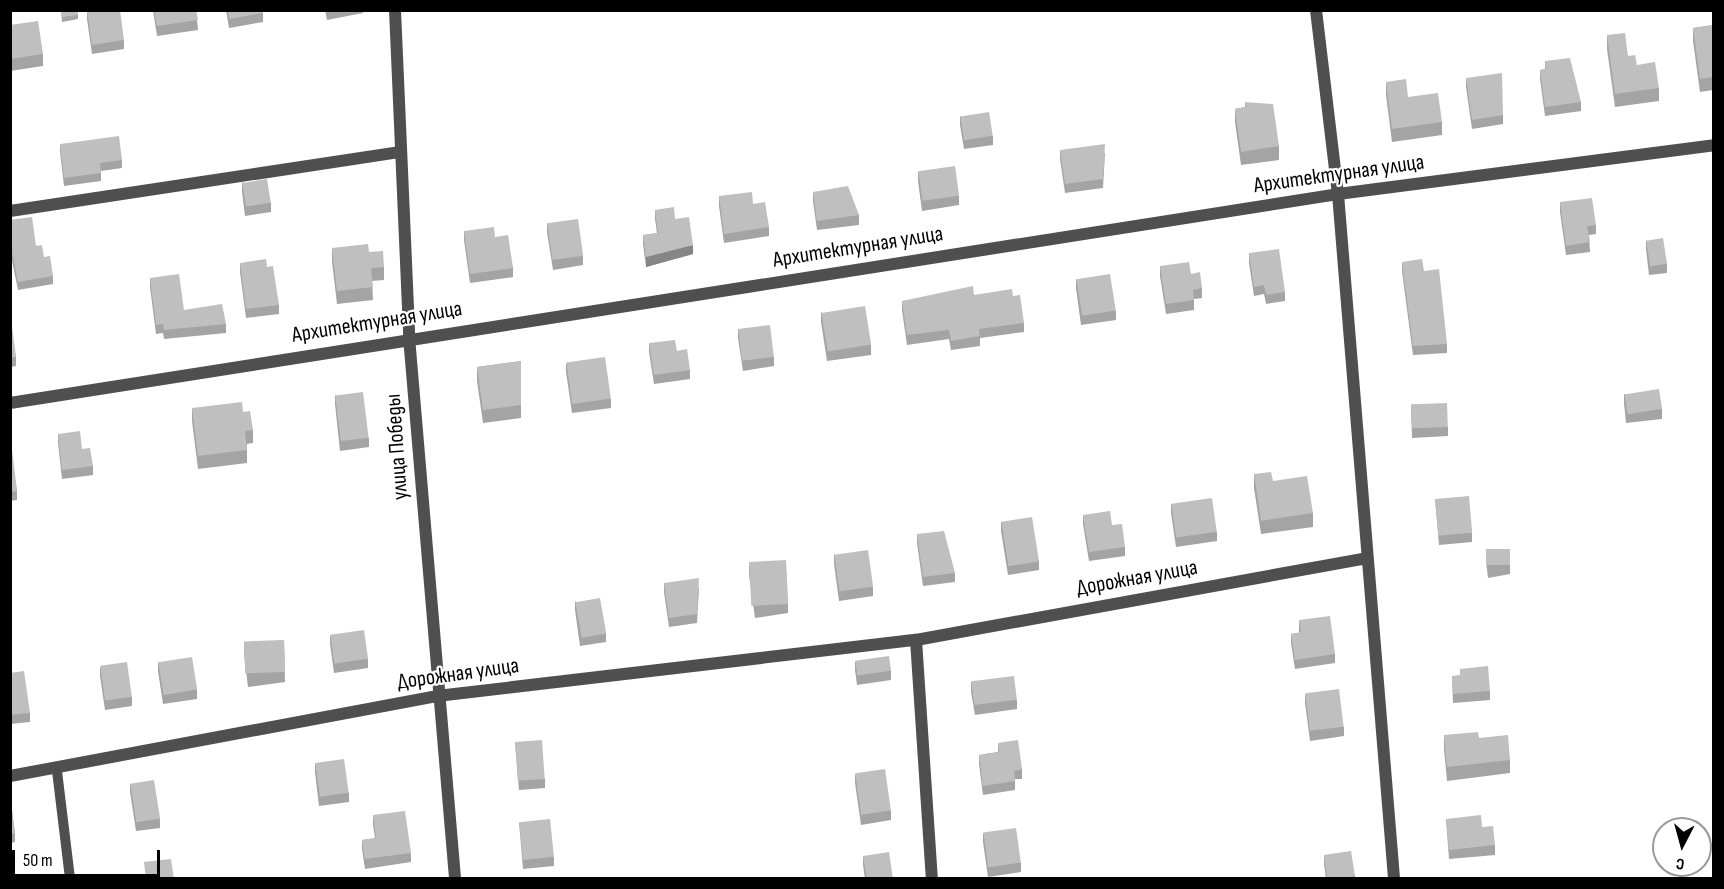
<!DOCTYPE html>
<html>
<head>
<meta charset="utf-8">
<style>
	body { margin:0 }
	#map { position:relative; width:1724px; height:889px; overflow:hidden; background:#fff; font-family:"Sofia Sans Condensed",sans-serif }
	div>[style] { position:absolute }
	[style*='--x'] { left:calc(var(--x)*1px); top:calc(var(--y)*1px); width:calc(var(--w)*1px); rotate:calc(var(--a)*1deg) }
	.lane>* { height:10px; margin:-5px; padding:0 5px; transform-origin:5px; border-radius:5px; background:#4f4f4f }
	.street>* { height:12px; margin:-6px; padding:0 6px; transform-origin:6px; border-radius:6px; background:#4f4f4f }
	.wall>* { inset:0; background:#a4a4a4 }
	.shaded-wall>* { inset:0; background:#868686 }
	.building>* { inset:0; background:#bfbfbf; transform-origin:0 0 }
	span { translate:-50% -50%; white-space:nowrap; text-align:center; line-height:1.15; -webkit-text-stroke:4.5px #fff; paint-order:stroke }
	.street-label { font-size:22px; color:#000 }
	.frame { position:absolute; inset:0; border:12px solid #000; pointer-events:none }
	.north { position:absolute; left:1652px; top:817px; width:60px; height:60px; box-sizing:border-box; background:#fff; border:2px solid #999; border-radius:50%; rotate:186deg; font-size:16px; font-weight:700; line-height:24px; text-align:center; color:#000 }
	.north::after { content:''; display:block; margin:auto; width:21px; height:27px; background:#000; clip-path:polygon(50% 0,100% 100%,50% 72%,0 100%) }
	.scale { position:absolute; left:12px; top:850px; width:148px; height:27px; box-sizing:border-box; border:3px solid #000; border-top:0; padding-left:8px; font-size:18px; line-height:21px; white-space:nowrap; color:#000; -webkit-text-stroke:4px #fff; paint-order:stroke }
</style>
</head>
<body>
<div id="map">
	<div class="lane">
		<div style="--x:57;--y:771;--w:108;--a:83.1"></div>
	</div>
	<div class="street">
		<div style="--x:395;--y:10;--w:327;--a:87.5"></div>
		<div style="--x:409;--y:337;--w:543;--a:85.14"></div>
		<div style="--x:1316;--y:10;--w:185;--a:83.2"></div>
		<div style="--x:1338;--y:194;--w:686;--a:85.32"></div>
		<div style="--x:10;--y:211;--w:395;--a:-8.6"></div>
		<div style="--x:10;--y:403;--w:1344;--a:-8.94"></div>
		<div style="--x:1338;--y:194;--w:379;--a:-7.4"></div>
		<div style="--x:916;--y:640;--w:239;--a:86.2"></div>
		<div style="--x:10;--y:776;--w:434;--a:-10.6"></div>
		<div style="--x:437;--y:696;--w:482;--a:-6.7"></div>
		<div style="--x:916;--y:640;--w:457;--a:-10.3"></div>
	</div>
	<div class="wall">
		<div style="clip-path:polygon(61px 10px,78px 10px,78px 19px,62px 22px)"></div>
		<div style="clip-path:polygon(87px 10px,124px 40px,124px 49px,92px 54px,87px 19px)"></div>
		<div style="clip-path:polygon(153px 10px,196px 10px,198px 30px,157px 36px)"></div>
		<div style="clip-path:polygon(226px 10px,263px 10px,263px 22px,229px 28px)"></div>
		<div style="clip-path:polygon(325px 10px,363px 10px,363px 13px,327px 20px)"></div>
		<div style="clip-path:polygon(10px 25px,43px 54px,43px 66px,10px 71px)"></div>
		<div style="clip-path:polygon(1713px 25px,1713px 90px,1700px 92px,1693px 41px,1693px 28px)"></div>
		<div style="clip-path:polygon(1607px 35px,1659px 88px,1659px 101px,1615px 107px,1607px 49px)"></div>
		<div style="clip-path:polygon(1545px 61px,1581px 102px,1581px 111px,1545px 116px,1540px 79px,1540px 70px,1545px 69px)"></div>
		<div style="clip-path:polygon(1466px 78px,1503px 115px,1503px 124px,1472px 129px,1466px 87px)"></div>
		<div style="clip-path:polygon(1386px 82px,1442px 122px,1442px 135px,1392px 142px,1386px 95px)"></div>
		<div style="clip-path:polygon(1245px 102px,1279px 146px,1279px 160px,1241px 165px,1235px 122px,1235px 109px,1245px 107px)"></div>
		<div style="clip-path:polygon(960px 116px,993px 136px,993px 145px,964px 149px,960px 125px)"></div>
		<div style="clip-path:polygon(60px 144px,122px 160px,122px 168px,101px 171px,101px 181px,64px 186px,60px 152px)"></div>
		<div style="clip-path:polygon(1060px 150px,1105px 153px,1103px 188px,1065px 193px,1060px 159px)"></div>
		<div style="clip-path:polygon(918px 171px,959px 196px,959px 205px,922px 211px,918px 181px)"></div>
		<div style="clip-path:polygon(242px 182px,271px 203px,271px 212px,245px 216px,242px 192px)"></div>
		<div style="clip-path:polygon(813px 192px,859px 215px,859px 225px,817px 230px,813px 201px)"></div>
		<div style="clip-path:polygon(719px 196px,753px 204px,769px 227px,769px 236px,724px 243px,719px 206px)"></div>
		<div style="clip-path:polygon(1560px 202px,1596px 225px,1596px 234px,1589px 235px,1590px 252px,1566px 255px,1560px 212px)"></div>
		<div style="clip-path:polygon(655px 210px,675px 219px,693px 254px,646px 267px,643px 244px,643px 235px,657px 233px,655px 219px)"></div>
		<div style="clip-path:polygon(10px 220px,36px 246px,44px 257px,53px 276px,53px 284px,18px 290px,10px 251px)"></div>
		<div style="clip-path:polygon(547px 223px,583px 256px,583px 265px,553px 270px,547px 232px)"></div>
		<div style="clip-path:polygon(464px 231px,495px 237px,513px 268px,513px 277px,470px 283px,464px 240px)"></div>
		<div style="clip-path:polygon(1646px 240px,1667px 264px,1667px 273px,1649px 275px,1646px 249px)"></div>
		<div style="clip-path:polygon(332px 248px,369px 252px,384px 267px,384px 280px,372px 281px,373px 300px,337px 304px,332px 262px)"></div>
		<div style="clip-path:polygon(1249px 253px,1285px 292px,1285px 301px,1266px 304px,1264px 294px,1254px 296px,1249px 263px)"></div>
		<div style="clip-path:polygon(1402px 262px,1424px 271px,1447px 344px,1447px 353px,1413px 355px,1402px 271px)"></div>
		<div style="clip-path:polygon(240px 263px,279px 305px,279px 314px,246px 318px,240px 272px)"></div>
		<div style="clip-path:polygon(1160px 266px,1191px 274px,1202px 288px,1202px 298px,1194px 299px,1194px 310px,1166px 314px,1160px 276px)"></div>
		<div style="clip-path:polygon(150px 278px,184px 310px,226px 324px,226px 333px,164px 339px,163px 333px,156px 334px,150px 287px)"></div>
		<div style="clip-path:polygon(1076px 279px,1116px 311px,1116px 320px,1081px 325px,1076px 288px)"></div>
		<div style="clip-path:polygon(974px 295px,1013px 296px,1024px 323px,1024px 332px,980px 338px,980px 346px,951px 350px,949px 339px,907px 345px,902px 310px,902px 301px)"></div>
		<div style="clip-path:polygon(821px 312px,871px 345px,871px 355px,827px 361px,821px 322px)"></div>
		<div style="clip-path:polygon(10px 327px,16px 357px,16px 366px,10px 367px)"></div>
		<div style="clip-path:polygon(738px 329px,774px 357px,774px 366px,743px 371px,738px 338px)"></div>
		<div style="clip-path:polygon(649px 343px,677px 351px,690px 370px,690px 379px,654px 384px,649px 352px)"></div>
		<div style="clip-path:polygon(521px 361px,521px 418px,483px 423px,477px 381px,477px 367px)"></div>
		<div style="clip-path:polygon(566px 363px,611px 399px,611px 408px,572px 413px,566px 372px)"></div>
		<div style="clip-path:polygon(1624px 394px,1662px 409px,1662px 419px,1626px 423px,1624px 403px)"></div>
		<div style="clip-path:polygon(335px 395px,369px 438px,369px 447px,340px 451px,335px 404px)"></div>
		<div style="clip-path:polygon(1411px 405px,1448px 427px,1448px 436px,1412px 438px)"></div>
		<div style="clip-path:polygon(192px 408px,243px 412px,253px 430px,253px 443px,247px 444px,247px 463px,198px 469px,192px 421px)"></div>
		<div style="clip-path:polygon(58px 434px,93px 466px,93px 475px,62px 479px,58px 443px)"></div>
		<div style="clip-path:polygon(10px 449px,17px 491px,17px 500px,10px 501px)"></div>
		<div style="clip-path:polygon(1254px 474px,1273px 481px,1313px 513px,1313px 527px,1261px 534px,1254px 488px)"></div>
		<div style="clip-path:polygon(1435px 499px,1472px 533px,1472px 542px,1439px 545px)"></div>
		<div style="clip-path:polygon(1171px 504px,1217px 532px,1217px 541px,1176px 547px,1171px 513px)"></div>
		<div style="clip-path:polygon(1083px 515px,1112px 525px,1125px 547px,1125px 556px,1089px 561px,1083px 524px)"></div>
		<div style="clip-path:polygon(1001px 522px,1039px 561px,1039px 570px,1008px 575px,1001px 531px)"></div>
		<div style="clip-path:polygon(917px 534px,955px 573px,955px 582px,923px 586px,917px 543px)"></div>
		<div style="clip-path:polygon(1510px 549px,1510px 574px,1488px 578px,1486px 561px,1486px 552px)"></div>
		<div style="clip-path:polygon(834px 554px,873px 587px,873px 596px,839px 601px,834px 564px)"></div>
		<div style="clip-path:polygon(749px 565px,788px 604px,788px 613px,755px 618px,749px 575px)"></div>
		<div style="clip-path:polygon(664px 583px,699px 588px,697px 623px,669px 627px,664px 592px)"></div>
		<div style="clip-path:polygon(575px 601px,606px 633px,606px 642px,580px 646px,575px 610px)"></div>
		<div style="clip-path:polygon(1299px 620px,1335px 654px,1335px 663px,1295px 669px,1291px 643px,1291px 634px,1299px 633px)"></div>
		<div style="clip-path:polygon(330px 635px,368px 659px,368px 668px,334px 673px,330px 644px)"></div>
		<div style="clip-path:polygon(284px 640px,285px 682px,248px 687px,244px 654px,244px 645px)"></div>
		<div style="clip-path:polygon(855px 661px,891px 671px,891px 680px,857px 685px,855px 670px)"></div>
		<div style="clip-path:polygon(158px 662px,197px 690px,197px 699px,163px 704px,158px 671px)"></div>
		<div style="clip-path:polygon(100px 667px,132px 697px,132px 706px,105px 710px,100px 676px)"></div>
		<div style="clip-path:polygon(10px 673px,30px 713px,30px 722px,10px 724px)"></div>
		<div style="clip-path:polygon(1452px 676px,1490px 691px,1490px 700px,1453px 703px)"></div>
		<div style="clip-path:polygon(971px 682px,1017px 700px,1017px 709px,975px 715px,971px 692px)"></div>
		<div style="clip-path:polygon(1305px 694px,1344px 727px,1344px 736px,1310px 741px,1305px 703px)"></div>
		<div style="clip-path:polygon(1444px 735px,1479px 738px,1510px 760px,1510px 773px,1447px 781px,1444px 749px)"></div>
		<div style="clip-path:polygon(515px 742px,545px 779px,545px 788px,519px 790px)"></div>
		<div style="clip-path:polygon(998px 743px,1022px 769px,1022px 779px,1015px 779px,1015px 790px,983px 795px,979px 764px,979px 755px,998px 752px)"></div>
		<div style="clip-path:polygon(315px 763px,349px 793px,349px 802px,319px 806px,315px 772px)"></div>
		<div style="clip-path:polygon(855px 774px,891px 811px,891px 820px,861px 825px,855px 783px)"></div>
		<div style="clip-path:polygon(130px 783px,160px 819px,160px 828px,136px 831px,130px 792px)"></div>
		<div style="clip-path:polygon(11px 802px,15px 833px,15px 842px,10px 843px)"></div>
		<div style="clip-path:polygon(373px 815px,411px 853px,411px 862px,365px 869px,362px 849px,362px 840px,375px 838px,373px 825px)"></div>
		<div style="clip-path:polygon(1446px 819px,1482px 827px,1495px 845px,1495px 855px,1449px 859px)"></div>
		<div style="clip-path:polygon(519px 822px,554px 857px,554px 866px,523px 869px)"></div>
		<div style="clip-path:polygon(983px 833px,1021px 863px,1021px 872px,988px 877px,983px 842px)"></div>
		<div style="clip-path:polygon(1324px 855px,1355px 876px,1355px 879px,1326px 879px,1324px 864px)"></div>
		<div style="clip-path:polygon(863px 856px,893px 879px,865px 879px,863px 865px)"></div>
	</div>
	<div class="shaded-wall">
		<div style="clip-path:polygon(693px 245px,693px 254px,646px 267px,646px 257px)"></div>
	</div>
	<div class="building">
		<div style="clip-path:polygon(61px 10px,78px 10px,78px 15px,62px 17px)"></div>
		<div style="clip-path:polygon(87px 10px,120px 10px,124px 40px,92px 45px)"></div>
		<div style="clip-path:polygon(154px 10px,196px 10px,198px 20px,157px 26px)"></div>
		<div style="clip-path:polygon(228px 10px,263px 10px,263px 13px,229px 19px)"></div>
		<div style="clip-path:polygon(38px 21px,43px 54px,10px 59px,10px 25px)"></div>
		<div style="clip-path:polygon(1713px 25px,1713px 77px,1700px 79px,1693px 28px)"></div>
		<div style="clip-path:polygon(1625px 33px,1628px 56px,1635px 55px,1637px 65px,1655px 62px,1659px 88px,1615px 94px,1607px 35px)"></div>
		<div style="clip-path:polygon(1570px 58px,1581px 102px,1545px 107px,1540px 70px,1546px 69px,1545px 61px)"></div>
		<div style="clip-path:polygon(1502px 73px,1503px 115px,1472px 120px,1466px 78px)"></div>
		<div style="clip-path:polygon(1406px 79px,1408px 97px,1438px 93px,1442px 122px,1392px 129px,1386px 82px)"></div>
		<div style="clip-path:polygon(1245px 102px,1273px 104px,1279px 146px,1241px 152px,1235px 109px,1246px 107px)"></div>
		<div style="left:989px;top:112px;width:24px;height:29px;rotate:81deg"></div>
		<div style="clip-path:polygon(119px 136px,122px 160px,100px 163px,101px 173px,64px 178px,60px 144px)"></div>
		<div style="clip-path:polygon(1105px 144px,1103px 179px,1065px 184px,1060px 150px)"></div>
		<div style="left:955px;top:166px;width:30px;height:37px;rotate:82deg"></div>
		<div style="left:267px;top:179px;width:24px;height:25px;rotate:81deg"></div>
		<div style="clip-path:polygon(848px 186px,859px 215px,817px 221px,813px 192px)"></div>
		<div style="clip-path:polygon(752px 192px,753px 204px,765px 202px,769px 227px,724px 234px,719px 196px)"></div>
		<div style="clip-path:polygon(1592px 198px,1596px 225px,1587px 226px,1590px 242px,1566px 246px,1560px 202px)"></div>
		<div style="clip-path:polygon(674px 207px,675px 219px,689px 217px,693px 245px,646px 257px,643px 235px,658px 233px,655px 210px)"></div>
		<div style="clip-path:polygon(32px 217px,36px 246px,42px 245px,44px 257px,50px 256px,53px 276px,18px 282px,10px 243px,10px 220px)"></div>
		<div style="left:578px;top:219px;width:37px;height:31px;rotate:82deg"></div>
		<div style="clip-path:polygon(494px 227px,495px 237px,508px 235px,513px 268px,470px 274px,464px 231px)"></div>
		<div style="left:1663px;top:238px;width:26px;height:17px;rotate:81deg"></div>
		<div style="clip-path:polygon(368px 244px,369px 252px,383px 251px,384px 267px,371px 268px,373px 287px,337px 291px,332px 248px)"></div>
		<div style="clip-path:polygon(1279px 249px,1285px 292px,1266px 295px,1264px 285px,1254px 287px,1249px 253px)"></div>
		<div style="clip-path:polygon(266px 259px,267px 267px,273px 266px,279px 305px,246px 309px,240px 263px)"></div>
		<div style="clip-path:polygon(1422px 259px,1424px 271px,1439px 269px,1447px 344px,1413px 346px,1402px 262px)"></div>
		<div style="clip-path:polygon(1189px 262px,1191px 274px,1200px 272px,1202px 288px,1193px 290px,1194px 300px,1166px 304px,1160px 266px)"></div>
		<div style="clip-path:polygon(179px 274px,184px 310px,222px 304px,226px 324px,164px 330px,163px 324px,156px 325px,150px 278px)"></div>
		<div style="left:1110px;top:274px;width:37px;height:34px;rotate:81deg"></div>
		<div style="clip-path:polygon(973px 286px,974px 295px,1012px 289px,1013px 296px,1020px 295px,1024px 323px,979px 329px,980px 336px,951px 341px,949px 330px,907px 335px,902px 301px)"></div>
		<div style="left:865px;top:306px;width:39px;height:44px;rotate:81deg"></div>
		<div style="left:770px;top:325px;width:32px;height:32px;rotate:83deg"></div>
		<div style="clip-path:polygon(10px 327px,12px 327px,16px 357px,10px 358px)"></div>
		<div style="clip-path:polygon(675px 340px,677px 351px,687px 349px,690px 370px,654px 375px,649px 343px)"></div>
		<div style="left:605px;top:357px;width:42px;height:39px;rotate:82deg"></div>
		<div style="clip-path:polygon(521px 361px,521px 405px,483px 410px,477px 367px)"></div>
		<div style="left:1659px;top:389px;width:20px;height:35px;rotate:81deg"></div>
		<div style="left:363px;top:392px;width:46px;height:28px;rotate:83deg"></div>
		<div style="clip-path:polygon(242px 402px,243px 412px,250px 411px,253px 430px,245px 431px,247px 450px,198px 456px,192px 408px)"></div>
		<div style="left:1447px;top:403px;width:24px;height:36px;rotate:88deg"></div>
		<div style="clip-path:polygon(80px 431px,82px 449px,90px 448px,93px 466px,62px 470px,58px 434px)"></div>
		<div style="clip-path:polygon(10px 449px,12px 449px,17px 491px,10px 492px)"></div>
		<div style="clip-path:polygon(1271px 472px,1273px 481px,1307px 476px,1313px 513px,1261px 521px,1254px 474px)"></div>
		<div style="left:1469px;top:496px;width:37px;height:34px;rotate:85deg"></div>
		<div style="left:1212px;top:498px;width:34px;height:41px;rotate:82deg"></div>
		<div style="clip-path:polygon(1110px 511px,1112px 525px,1122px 524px,1125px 547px,1089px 552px,1083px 515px)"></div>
		<div style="left:1032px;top:517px;width:45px;height:31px;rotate:81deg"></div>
		<div style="clip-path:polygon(944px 531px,955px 573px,923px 577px,917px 534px)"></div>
		<div style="left:1510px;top:549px;width:16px;height:24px;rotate:90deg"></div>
		<div style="left:868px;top:550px;width:37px;height:34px;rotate:82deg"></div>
		<div style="left:786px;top:560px;width:44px;height:37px;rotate:87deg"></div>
		<div style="clip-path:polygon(699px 578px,697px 614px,669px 618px,664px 583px)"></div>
		<div style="left:600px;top:598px;width:36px;height:25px;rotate:80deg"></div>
		<div style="clip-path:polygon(1330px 616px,1335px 654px,1295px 660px,1291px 634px,1301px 632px,1299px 620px)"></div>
		<div style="left:364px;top:630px;width:29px;height:34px;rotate:82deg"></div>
		<div style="left:284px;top:640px;width:32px;height:40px;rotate:88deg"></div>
		<div style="left:889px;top:656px;width:15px;height:34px;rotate:82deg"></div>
		<div style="left:192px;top:657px;width:33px;height:34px;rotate:81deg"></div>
		<div style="left:127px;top:662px;width:35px;height:27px;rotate:82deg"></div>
		<div style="clip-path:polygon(1488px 666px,1490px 691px,1453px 694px,1452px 676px,1460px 675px,1460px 669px)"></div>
		<div style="clip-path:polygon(24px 671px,30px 713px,10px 715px,10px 673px)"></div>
		<div style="left:1014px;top:676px;width:24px;height:43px;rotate:83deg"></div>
		<div style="left:1339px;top:689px;width:38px;height:34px;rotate:83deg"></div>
		<div style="clip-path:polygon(1478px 732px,1479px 738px,1508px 735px,1510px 760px,1447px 767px,1444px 735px)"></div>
		<div style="left:542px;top:740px;width:39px;height:27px;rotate:86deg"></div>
		<div style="clip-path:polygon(1018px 740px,1022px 769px,1014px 771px,1015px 781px,983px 786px,979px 755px,999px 752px,998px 743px)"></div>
		<div style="left:344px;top:759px;width:34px;height:29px;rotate:82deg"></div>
		<div style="left:885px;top:769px;width:42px;height:30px;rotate:82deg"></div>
		<div style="left:154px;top:780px;width:39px;height:24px;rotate:81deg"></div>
		<div style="clip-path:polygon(10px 802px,15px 833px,10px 834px)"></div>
		<div style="clip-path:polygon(405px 811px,411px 853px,365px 859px,362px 840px,376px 838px,373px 815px)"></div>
		<div style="clip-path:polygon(1481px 815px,1482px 827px,1493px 826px,1495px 845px,1449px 850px,1446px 819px)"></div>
		<div style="left:550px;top:819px;width:38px;height:31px;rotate:84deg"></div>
		<div style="left:1016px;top:828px;width:35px;height:33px;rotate:82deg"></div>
		<div style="clip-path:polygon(1351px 851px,1355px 876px,1338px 879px,1327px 879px,1324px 855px)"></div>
		<div style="clip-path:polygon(889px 852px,893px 879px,867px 879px,863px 856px)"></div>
		<div style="clip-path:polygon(171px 859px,174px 879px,146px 879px,144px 862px)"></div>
		<div style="clip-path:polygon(23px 875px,24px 879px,10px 879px,10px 876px)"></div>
	</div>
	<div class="street-label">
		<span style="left:1339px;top:174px;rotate:-8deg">Архитектурная улица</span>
		<span style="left:858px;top:247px;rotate:-9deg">Архитектурная улица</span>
		<span style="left:377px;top:322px;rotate:-9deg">Архитектурная улица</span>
		<span style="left:397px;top:447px;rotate:-94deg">улица Победы</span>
		<span style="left:1137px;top:578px;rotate:-10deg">Дорожная улица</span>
		<span style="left:458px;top:674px;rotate:-8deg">Дорожная улица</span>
	</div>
	<div class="frame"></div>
	<div class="north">С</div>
	<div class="scale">50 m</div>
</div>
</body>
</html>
